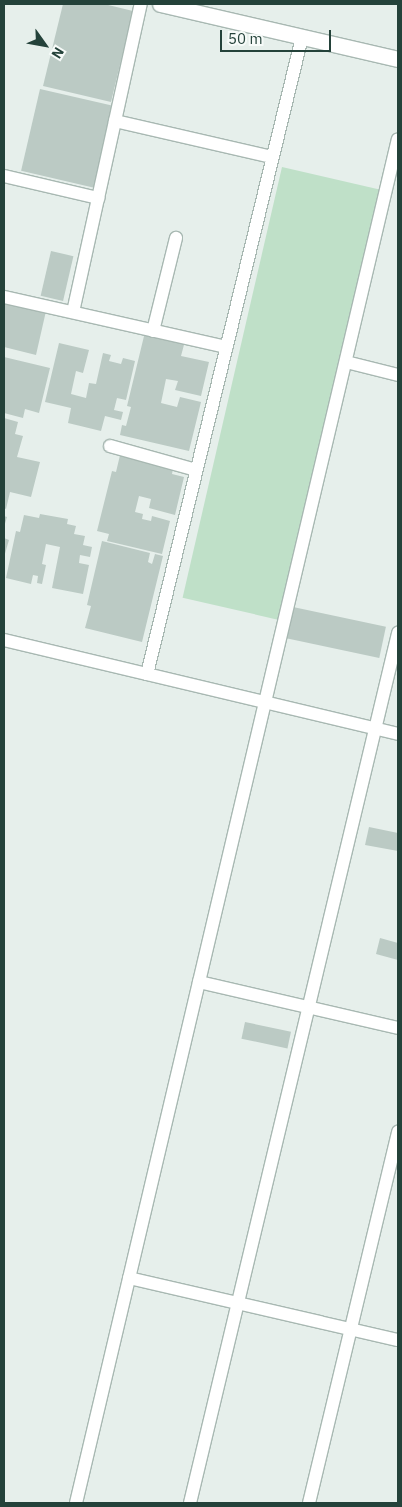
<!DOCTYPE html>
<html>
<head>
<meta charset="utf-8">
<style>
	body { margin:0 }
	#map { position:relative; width:402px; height:1507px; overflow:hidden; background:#e6efeb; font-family:"IBM Plex Sans",sans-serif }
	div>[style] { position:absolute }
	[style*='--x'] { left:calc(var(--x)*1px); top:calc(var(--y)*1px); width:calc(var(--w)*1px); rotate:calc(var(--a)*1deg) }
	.green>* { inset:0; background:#bfe0c8; transform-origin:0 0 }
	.building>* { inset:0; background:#bbcac4; transform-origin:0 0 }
	.roads { filter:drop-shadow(1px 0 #a8b8b2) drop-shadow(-1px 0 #a8b8b2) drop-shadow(0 1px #a8b8b2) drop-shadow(0 -1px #a8b8b2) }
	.street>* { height:12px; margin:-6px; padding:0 6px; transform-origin:6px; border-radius:6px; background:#fff }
	.secondary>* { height:15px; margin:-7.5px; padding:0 7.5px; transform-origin:7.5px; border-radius:7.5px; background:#fff }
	span { translate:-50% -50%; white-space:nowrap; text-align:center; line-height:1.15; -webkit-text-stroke:4px #f7fbf9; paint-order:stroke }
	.frame { position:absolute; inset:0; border:5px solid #24423a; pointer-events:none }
	.north { position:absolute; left:20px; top:20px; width:50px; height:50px; -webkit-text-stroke:4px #f7fbf9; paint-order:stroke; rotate:122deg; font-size:14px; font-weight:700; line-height:20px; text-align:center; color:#24423a }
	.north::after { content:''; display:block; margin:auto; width:18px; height:22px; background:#24423a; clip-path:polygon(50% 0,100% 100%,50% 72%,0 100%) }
	.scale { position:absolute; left:220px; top:30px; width:111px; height:22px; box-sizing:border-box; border:2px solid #24423a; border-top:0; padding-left:6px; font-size:15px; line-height:18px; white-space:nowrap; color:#24423a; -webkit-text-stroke:4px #f7fbf9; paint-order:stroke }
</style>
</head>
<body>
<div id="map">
	<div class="green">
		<div style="left:282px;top:167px;width:100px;height:442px;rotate:13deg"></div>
	</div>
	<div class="building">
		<div style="clip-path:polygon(63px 4px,104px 4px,133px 11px,111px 102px,43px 86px)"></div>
		<div style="left:40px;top:89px;width:76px;height:84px;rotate:13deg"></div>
		<div style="left:51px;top:251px;width:23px;height:46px;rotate:13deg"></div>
		<div style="clip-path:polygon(4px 301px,46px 311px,36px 355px,4px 347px)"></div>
		<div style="clip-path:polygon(145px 332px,185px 341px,181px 356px,209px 362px,201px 396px,175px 390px,178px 381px,166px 379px,161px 403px,177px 407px,180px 397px,201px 402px,189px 451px,120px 435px,122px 425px,126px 426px,131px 407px,127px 406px)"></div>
		<div style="clip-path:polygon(59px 343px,89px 350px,83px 373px,76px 371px,71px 394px,86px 398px,89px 383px,96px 384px,103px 353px,111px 355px,109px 361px,121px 364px,123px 358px,135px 361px,126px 400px,117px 398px,114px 410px,123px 412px,121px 420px,105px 416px,101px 431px,68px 423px,71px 408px,45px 402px)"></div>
		<div style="clip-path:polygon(4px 357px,50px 368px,39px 413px,25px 409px,23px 418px,4px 413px)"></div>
		<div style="clip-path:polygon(4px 418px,18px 422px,15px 434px,23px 436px,17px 457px,40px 462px,31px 497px,10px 492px,6px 509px,4px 508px)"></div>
		<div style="clip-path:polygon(121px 451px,174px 464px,172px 474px,184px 477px,175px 515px,149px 508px,151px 499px,139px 496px,135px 512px,143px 514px,142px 519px,151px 521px,152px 516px,170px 521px,162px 554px,107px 541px,109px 534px,97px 531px,112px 471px,116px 472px)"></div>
		<div style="clip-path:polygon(40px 514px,68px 519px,67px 524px,76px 526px,74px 534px,85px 536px,83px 545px,92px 547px,90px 557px,80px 555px,79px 563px,89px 565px,83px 594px,52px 588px,60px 547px,46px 544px,42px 564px,46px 565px,42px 584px,37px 583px,38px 576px,33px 575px,31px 584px,6px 578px,16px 531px,20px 532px,24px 515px,39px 518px)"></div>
		<div style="clip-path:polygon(4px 516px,7px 517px,4px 527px)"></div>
		<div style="clip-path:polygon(4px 538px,9px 540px,4px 557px)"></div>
		<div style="clip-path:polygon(102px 541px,150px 553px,148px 562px,152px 564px,155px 554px,163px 556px,142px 642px,85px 628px,91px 606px,87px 605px)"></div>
		<div style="left:293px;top:607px;width:95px;height:32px;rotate:12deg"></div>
		<div style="clip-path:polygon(369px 827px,398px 833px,398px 851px,365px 845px)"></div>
		<div style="clip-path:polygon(380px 938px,398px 943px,398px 960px,376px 954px)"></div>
		<div style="left:245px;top:1022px;width:47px;height:17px;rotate:12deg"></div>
	</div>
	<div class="roads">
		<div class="street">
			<div style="--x:115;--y:121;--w:161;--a:12.9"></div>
			<div style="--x:4;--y:176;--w:97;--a:13.2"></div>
			<div style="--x:4;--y:297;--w:228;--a:12.7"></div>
			<div style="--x:73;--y:312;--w:315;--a:-77.6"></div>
			<div style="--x:153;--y:331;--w:96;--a:-76.1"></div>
			<div style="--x:346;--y:362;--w:54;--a:14"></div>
			<div style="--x:110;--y:446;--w:89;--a:15.6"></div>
			<div style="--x:4;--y:640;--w:405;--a:13.4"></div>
			<div style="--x:147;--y:674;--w:656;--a:-76.32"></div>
			<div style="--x:199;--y:982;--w:204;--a:13"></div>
			<div style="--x:129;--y:1278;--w:276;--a:13"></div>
			<div style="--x:76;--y:1503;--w:1401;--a:-76.72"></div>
			<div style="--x:190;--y:1503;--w:895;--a:-76.55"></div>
			<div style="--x:309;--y:1503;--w:382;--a:-76.5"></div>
		</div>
		<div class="secondary">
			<div style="--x:160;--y:4;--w:244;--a:13"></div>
		</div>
	</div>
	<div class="frame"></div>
	<div class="north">N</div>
	<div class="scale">50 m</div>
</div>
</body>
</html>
